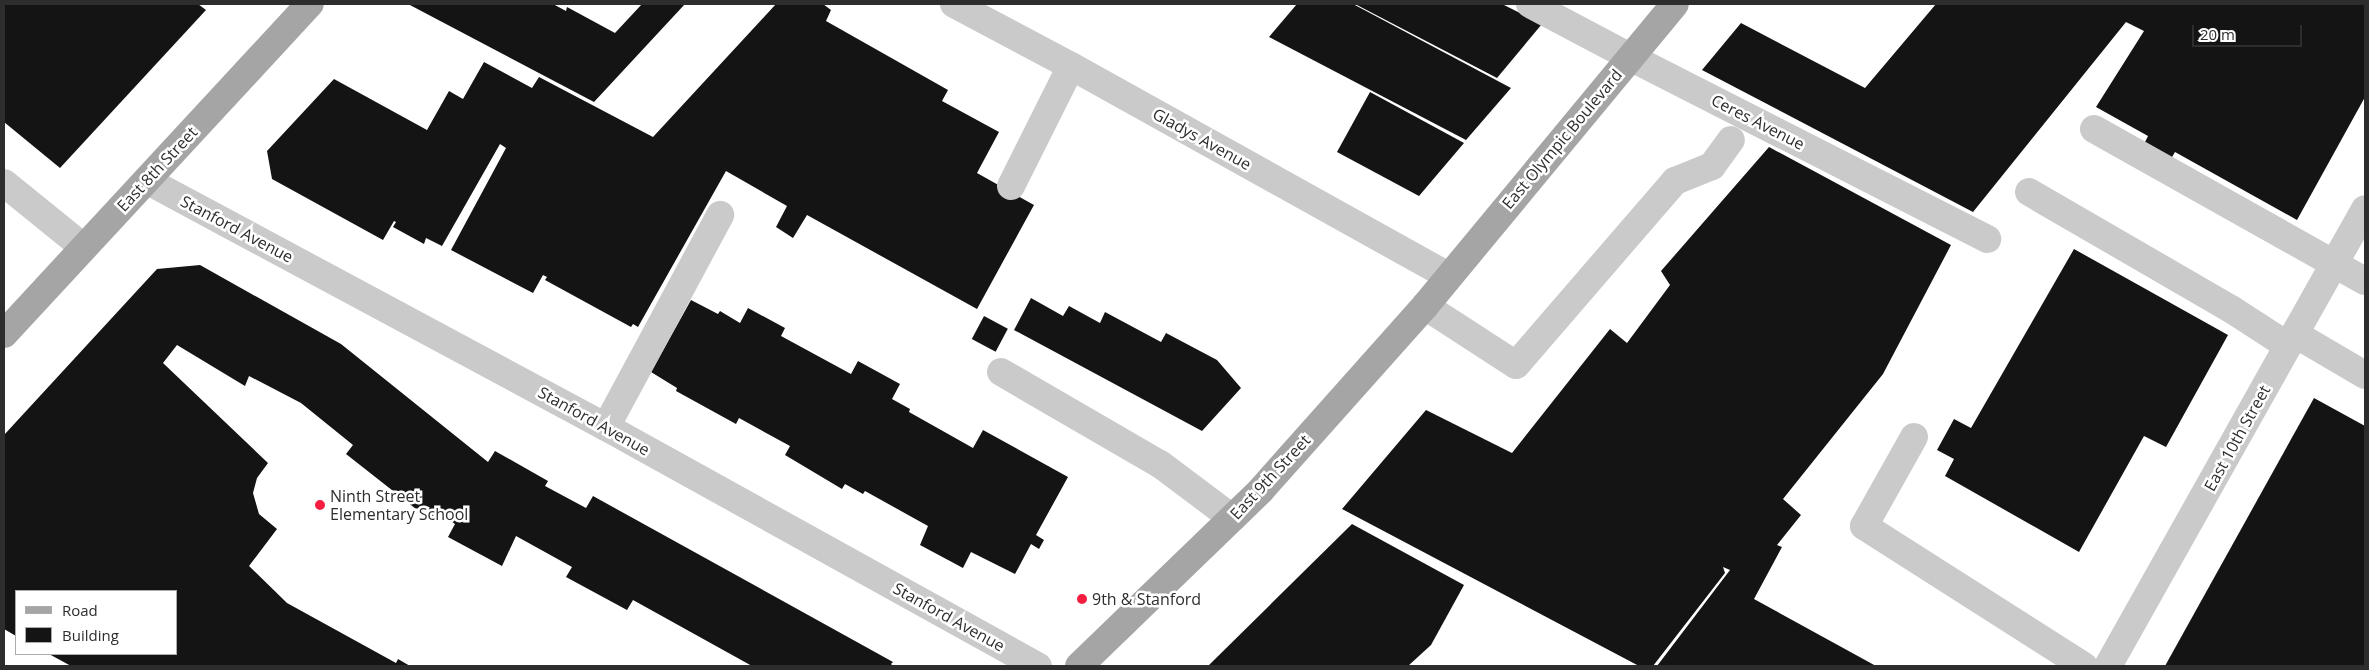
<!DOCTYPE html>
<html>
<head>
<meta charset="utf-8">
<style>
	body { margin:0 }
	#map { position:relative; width:2369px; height:670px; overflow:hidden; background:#fff; font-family:"Open Sans",sans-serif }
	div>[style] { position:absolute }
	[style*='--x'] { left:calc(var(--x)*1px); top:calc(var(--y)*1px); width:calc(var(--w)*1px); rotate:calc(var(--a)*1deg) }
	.building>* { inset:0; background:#141414; transform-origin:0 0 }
	.minor>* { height:28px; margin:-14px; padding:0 14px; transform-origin:14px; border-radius:14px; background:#cacaca }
	.major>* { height:28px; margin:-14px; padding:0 14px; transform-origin:14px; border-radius:14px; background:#a5a5a5 }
	.dots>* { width:14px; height:14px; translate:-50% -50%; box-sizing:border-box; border:2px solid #fff; border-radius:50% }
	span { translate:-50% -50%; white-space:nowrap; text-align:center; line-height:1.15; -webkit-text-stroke:5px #fff; paint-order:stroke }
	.street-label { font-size:16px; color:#2d2d2d }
	.poi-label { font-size:16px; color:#2d2d2d }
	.left { translate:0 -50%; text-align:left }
	.frame { position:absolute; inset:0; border:5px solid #2d2d2d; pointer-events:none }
	.legend { position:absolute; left:15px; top:590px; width:162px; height:65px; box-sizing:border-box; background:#fff; border:1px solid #ababab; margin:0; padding:6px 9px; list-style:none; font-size:15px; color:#2d2d2d }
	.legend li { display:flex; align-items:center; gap:10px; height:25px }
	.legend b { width:25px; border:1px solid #ababab }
	.scale { position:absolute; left:2192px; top:25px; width:110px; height:22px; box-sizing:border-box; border:2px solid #2d2d2d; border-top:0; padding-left:6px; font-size:15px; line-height:18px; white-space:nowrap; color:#2d2d2d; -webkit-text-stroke:4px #fff; paint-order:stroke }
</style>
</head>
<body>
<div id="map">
	<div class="building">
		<div style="clip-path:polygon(4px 4px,198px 4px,206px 10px,60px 168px,4px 122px)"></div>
		<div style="clip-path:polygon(408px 4px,553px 4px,566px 11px,567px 7px,615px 33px,642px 4px,685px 4px,594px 102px)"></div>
		<div style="clip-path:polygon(776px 4px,823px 4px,831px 10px,826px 21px,948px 90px,942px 101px,999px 132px,977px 173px,1034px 205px,977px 309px,807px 215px,793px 238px,776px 227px,787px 206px,726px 171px,638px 327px,633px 324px,631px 327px,545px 280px,547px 277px,543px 275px,533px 293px,451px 250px,506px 148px,500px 144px,442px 246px,426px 238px,424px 244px,393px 227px,396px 222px,394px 221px,383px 240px,272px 179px,267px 151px,334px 79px,427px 130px,449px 91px,463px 99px,484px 62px,532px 88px,539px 77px,653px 137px)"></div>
		<div style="clip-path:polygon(1297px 4px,1353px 4px,1511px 88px,1466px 140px,1269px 37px)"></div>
		<div style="clip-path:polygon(1355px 4px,1502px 4px,1542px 24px,1497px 78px)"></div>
		<div style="clip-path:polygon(1936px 4px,2365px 4px,2365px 97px,2297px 220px,2175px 152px,2168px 164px,2141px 150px,2148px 136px,2096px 107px,2144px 31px,2126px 22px,1973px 212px,1702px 70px,1741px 23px,1865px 88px)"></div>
		<div style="clip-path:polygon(1370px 92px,1464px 143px,1419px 196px,1337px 152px)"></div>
		<div style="clip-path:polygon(1769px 147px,1951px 245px,1883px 374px,1783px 499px,1801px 515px,1777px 545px,1782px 547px,1754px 599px,1876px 666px,1657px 666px,1730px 570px,1723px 567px,1725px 573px,1653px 666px,1639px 666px,1342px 509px,1426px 410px,1512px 453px,1610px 329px,1627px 343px,1670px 285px,1661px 271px)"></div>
		<div style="clip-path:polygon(2074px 249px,2228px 335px,2166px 447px,2144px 436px,2079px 552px,1945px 476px,1954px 459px,1937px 450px,1954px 419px,1971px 428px)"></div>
		<div style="clip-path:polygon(200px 265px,341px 344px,488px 462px,495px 451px,548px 481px,545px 486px,586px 508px,593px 496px,893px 662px,891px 664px,893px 666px,752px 666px,633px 600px,627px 610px,566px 577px,572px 567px,516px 536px,502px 566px,448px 537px,455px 524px,437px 510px,430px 520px,346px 454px,353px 445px,301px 403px,249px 376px,245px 386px,177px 345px,163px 363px,268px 463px,257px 478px,253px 493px,259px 514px,277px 529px,249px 566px,287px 603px,396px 663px,398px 659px,410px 666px,71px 666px,49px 654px,176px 654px,176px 591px,16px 591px,16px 636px,4px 629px,4px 435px,157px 269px)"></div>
		<div style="clip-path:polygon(1031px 298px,1063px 316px,1069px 306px,1100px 323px,1105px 312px,1161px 342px,1166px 333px,1217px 360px,1241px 388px,1202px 431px,1014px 330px)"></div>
		<div style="clip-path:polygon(691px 300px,718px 314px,720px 311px,740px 323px,748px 308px,785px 328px,781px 336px,851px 374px,858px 361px,900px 384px,892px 399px,910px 409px,909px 412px,973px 448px,983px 430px,1068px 477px,1036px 535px,1044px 540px,1039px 549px,1031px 544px,1015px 574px,971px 552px,963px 568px,920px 545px,928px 526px,865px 491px,863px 494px,845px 484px,842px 489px,785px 455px,790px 446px,739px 418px,736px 424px,676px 391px,677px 388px,651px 372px)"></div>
		<div style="left:984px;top:316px;width:27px;height:26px;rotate:28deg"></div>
		<div style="clip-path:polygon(2314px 398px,2365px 426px,2365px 666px,2165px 666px)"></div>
		<div style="clip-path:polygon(1352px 524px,1464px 585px,1431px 645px,1408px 666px,1208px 666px)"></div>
	</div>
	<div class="minor">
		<div style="--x:954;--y:4;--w:132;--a:27.9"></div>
		<div style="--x:1071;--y:66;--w:432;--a:29.1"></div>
		<div style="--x:1530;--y:4;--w:113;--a:27.9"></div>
		<div style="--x:1630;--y:57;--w:401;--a:27"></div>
		<div style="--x:2094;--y:129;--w:311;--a:29.3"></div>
		<div style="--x:148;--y:181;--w:520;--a:28.24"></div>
		<div style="--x:606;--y:427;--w:494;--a:29"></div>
		<div style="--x:4;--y:183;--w:102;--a:39"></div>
		<div style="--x:1011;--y:186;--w:134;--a:-63.4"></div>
		<div style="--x:2029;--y:192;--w:233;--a:30.1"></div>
		<div style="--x:2231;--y:309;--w:68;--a:33"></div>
		<div style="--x:1425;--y:306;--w:108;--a:33"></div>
		<div style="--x:1516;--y:365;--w:243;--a:-49.2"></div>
		<div style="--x:1675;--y:181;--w:40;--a:-22"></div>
		<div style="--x:1712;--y:166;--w:32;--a:-54"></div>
		<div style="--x:2295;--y:334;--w:81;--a:30.4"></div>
		<div style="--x:1001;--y:372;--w:184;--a:30.1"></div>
		<div style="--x:1160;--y:464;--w:90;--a:36.9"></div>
		<div style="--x:606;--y:427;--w:241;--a:-61.7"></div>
		<div style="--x:1914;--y:437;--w:102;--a:119.3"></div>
		<div style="--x:1864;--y:526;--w:261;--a:32.5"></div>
		<div style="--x:2108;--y:666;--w:524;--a:-60.65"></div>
	</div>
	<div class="major">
		<div style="--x:4;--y:334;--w:450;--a:-47.2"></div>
		<div style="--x:1079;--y:666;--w:253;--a:-44"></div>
		<div style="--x:1261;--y:490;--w:246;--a:-48.3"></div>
		<div style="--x:1425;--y:306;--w:392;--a:-50.4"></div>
	</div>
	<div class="dots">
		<div style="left:320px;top:505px;background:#f51e40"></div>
		<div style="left:1082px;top:599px;background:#f51e40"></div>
	</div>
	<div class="street-label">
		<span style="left:1758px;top:122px;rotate:27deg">Ceres Avenue</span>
		<span style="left:1202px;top:139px;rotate:29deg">Gladys Avenue</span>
		<span style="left:1562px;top:139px;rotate:-50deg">East Olympic Boulevard</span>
		<span style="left:157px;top:169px;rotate:-47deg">East 8th Street</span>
		<span style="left:237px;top:229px;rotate:28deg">Stanford Avenue</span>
		<span style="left:594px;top:421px;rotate:29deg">Stanford Avenue</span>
		<span style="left:2237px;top:438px;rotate:-61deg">East 10th Street</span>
		<span style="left:1270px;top:477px;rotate:-47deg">East 9th Street</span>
		<span style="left:949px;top:617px;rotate:29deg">Stanford Avenue</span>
	</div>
	<div class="poi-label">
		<span class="left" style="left:330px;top:505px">Ninth Street<br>Elementary School</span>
		<span class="left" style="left:1092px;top:599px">9th &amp; Stanford</span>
	</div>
	<div class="frame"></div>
	<ul class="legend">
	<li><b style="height:6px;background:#a5a5a5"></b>Road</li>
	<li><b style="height:14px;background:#141414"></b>Building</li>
	</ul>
	<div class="scale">20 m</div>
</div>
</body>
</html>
